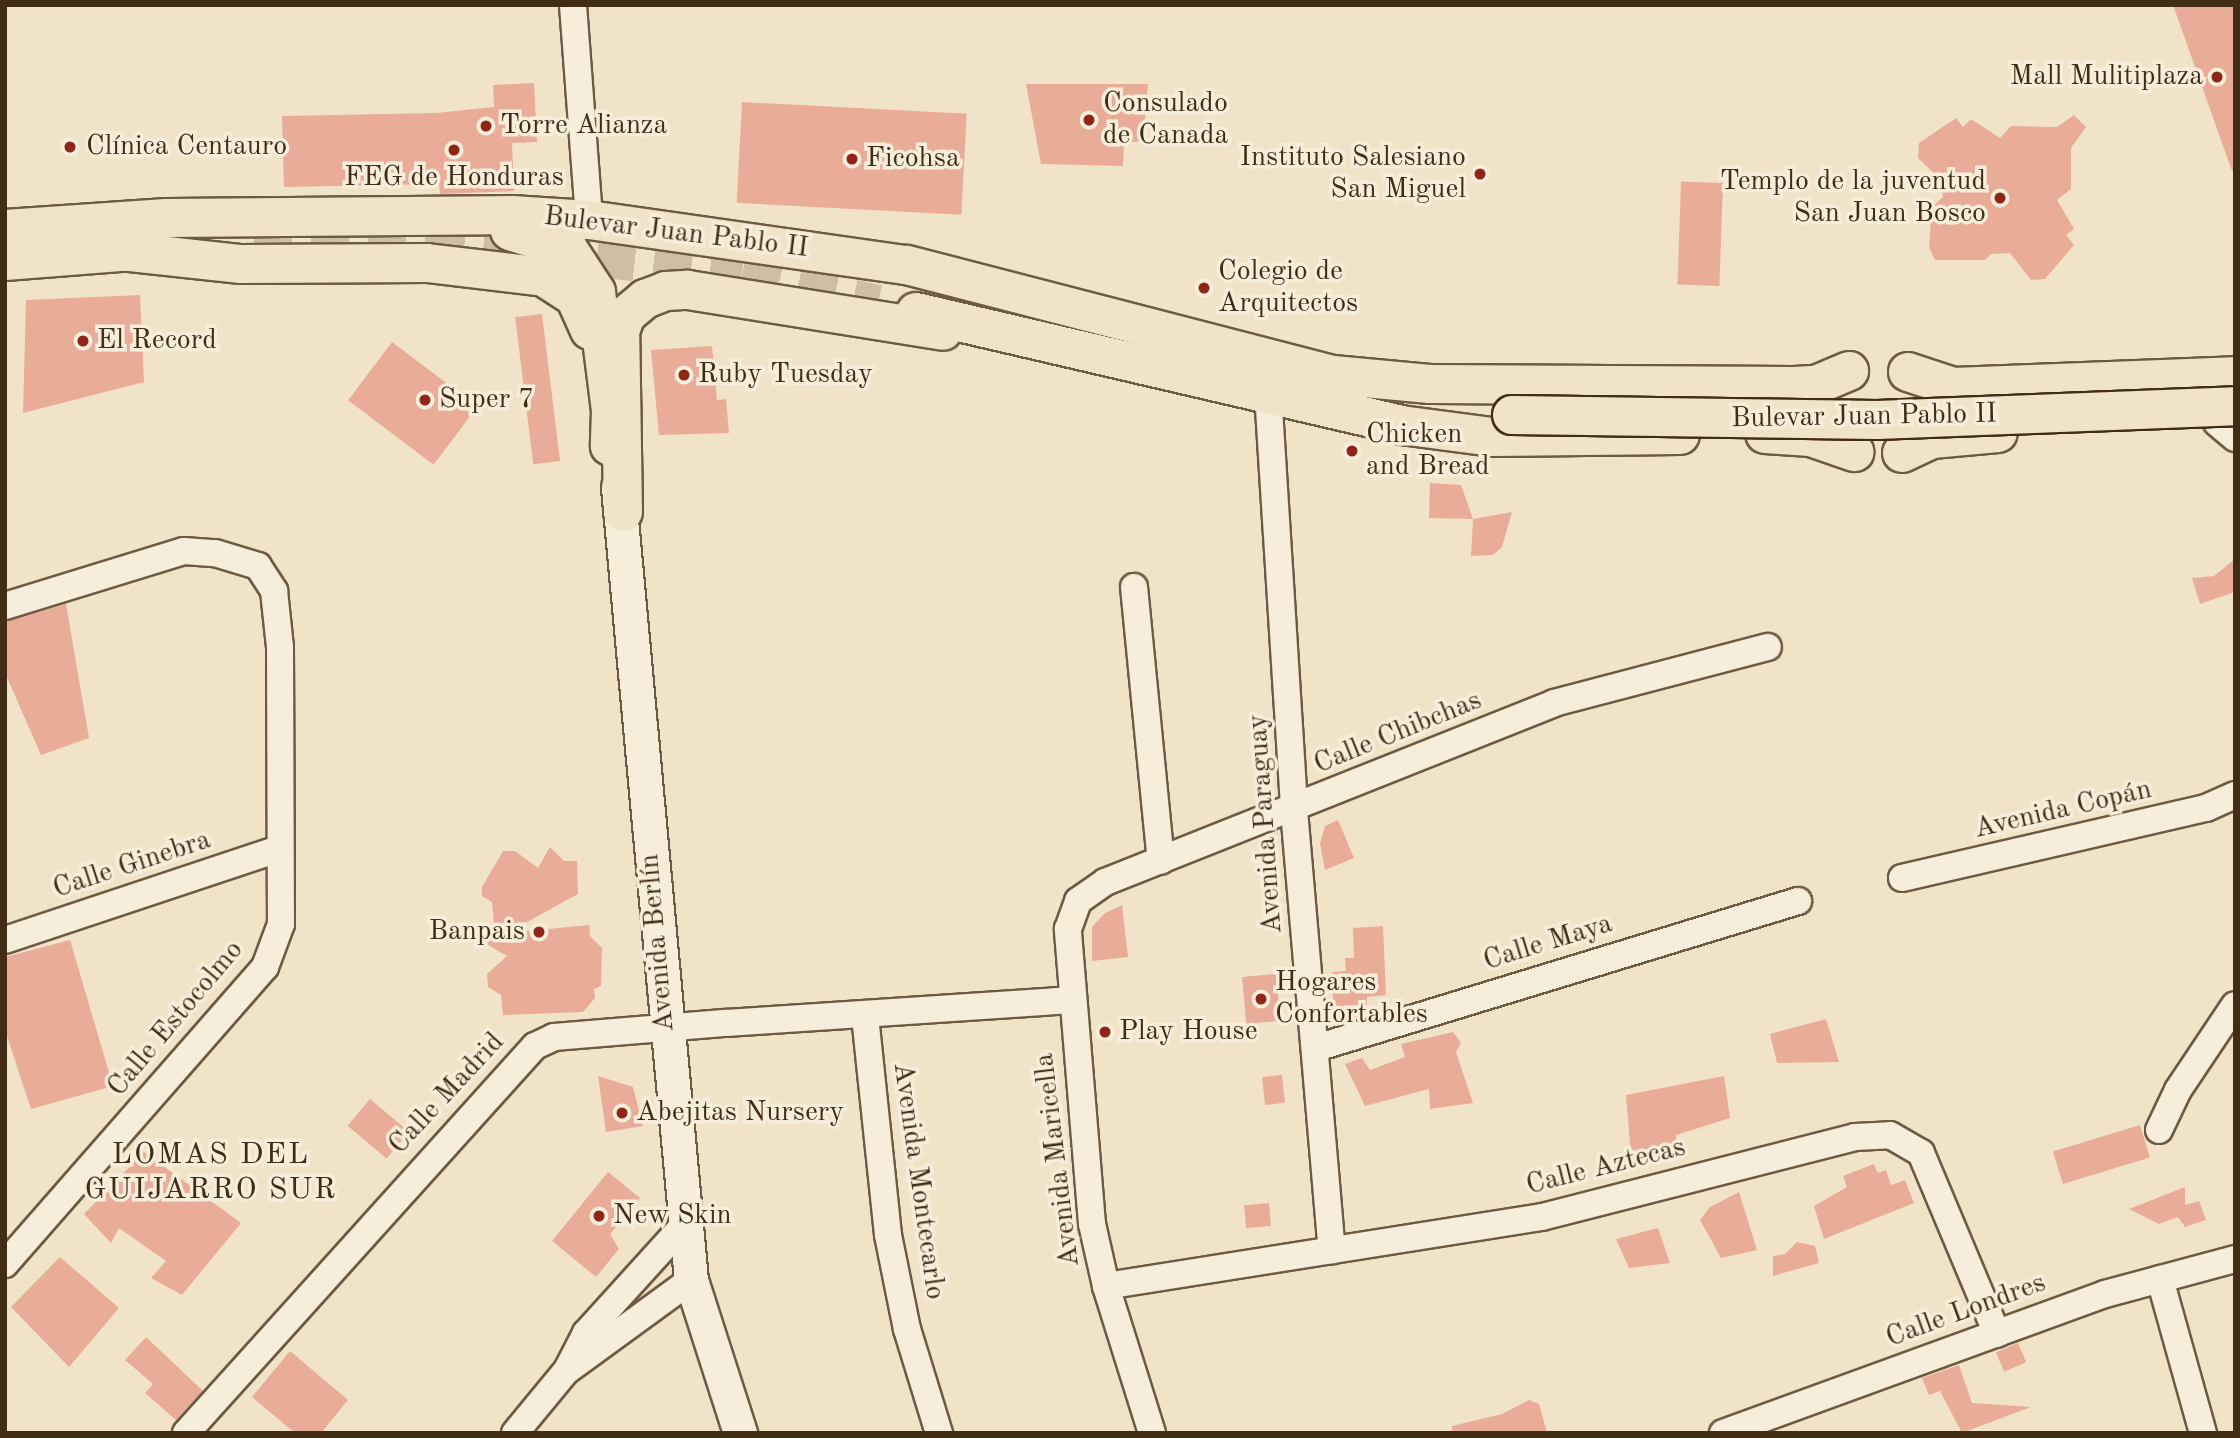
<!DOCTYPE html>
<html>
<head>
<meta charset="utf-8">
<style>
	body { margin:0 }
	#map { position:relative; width:2240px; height:1438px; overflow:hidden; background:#f1e3c8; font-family:"Old Standard TT",serif }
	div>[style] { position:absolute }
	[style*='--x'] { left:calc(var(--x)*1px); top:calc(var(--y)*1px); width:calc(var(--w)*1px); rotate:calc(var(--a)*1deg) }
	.building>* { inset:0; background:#e9ac99; transform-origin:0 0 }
	.primary-tunnel>* { height:38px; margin-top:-19px; transform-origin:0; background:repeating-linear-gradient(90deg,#cebfa4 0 38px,transparent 0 57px) }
	.roads { filter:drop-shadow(2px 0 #6d5a42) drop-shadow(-2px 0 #6d5a42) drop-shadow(0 2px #6d5a42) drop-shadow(0 -2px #6d5a42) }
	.minor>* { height:26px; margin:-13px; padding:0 13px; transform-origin:13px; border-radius:13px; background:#f6eddb }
	.tertiary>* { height:33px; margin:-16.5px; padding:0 16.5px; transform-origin:16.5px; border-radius:16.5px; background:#f6eddb }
	.primary>* { height:38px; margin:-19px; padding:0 19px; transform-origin:19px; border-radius:19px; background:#f1e3c8 }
	.bridges { filter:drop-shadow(2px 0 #412d16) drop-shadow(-2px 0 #412d16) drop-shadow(0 2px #412d16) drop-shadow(0 -2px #412d16) }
	.primary-bridge>* { height:38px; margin:-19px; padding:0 19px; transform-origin:19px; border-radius:19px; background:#f1e3c8 }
	.dots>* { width:19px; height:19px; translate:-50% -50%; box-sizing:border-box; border:4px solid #f6eddb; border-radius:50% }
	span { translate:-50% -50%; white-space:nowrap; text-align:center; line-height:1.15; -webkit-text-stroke:7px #f6eddb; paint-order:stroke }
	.poi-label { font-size:28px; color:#412d16 }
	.right { translate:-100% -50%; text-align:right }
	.left { translate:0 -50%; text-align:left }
	.street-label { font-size:28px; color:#412d16 }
	.neighbourhood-label { font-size:30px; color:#412d16; letter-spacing:2px }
	.frame { position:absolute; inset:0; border:7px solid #412d16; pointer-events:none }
</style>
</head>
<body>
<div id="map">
	<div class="building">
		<div style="clip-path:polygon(2173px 5px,2235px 5px,2235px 170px,2232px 171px)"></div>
		<div style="clip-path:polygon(534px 83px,537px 142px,512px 143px,514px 191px,440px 194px,439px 184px,284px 187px,282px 116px,436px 113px,494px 107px,493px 85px)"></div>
		<div style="clip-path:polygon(1026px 84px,1148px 84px,1143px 141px,1124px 143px,1123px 166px,1041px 164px)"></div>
		<div style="left:742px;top:102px;width:225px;height:101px;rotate:3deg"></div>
		<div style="clip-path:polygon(2074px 115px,2086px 127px,2071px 148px,2071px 189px,2057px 200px,2074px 229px,2066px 235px,2074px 245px,2045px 279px,2031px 280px,2010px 253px,1991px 254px,1985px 260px,1935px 260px,1929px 247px,1932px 207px,1943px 197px,1941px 180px,1918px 158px,1919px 143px,1956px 118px,1963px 127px,1971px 119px,2000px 138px,2011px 126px,2057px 127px)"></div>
		<div style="left:1723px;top:183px;width:103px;height:42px;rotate:92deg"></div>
		<div style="clip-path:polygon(140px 295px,144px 382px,23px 413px,26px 300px)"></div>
		<div style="left:542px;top:314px;width:148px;height:27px;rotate:83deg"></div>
		<div style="left:392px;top:342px;width:107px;height:73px;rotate:37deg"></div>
		<div style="clip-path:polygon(712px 346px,717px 400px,726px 399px,729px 433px,659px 435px,651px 350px)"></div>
		<div style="clip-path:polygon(1430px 483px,1461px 485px,1473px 519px,1512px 512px,1502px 547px,1493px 555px,1471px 556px,1473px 519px,1429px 518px)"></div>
		<div style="clip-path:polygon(2235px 559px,2235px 592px,2200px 604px,2192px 578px,2214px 576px)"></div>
		<div style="clip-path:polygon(66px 604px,89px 738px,41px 755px,5px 673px,5px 622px)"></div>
		<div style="clip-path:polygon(1338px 820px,1354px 858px,1325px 870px,1320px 844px,1325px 826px)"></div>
		<div style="clip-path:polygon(550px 847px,564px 861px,577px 861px,578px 894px,507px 933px,589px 925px,590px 936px,602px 948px,601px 986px,594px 989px,595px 998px,583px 1012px,503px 1015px,501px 995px,488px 987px,487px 974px,507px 956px,473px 936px,495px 934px,492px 902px,482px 896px,482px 887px,503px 851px,515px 851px,538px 868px)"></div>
		<div style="clip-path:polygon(1122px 905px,1128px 957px,1092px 961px,1092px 927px,1105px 913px)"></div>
		<div style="clip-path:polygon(1383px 926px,1386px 995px,1367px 997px,1367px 1016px,1334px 1018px,1332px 972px,1346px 971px,1345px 958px,1354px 958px,1353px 928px)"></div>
		<div style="clip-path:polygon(70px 940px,113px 1086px,31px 1109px,5px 1030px,5px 957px)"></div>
		<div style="left:1276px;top:974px;width:47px;height:34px;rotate:85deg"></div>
		<div style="clip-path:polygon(1826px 1019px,1839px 1062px,1777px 1063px,1770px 1034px)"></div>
		<div style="clip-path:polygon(1453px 1032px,1461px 1043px,1456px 1052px,1473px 1103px,1430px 1109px,1429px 1089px,1365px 1106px,1345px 1064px,1362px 1058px,1370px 1070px,1405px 1057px,1401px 1044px)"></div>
		<div style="left:1282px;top:1075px;width:28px;height:20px;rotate:84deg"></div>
		<div style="clip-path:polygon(598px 1076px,633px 1087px,643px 1126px,606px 1132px)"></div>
		<div style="clip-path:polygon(1724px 1076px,1730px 1118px,1676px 1135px,1677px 1145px,1631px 1157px,1626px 1095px)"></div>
		<div style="left:370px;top:1099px;width:51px;height:35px;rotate:40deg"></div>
		<div style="left:2140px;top:1125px;width:34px;height:91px;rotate:73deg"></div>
		<div style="clip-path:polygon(144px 1152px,241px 1223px,182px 1295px,151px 1278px,166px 1261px,119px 1228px,111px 1243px,84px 1214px)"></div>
		<div style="clip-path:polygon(1874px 1164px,1878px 1173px,1886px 1170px,1891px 1185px,1905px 1180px,1914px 1203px,1824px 1239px,1814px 1206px,1847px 1187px,1843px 1176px)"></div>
		<div style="clip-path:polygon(608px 1172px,640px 1198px,610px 1234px,619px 1249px,596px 1277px,552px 1241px)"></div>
		<div style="clip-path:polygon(2185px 1187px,2185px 1205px,2199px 1201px,2206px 1220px,2185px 1227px,2178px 1217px,2159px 1224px,2129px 1209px)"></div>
		<div style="clip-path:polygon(1739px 1192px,1757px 1250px,1721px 1258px,1700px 1220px,1710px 1207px)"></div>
		<div style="left:1269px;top:1203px;width:23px;height:25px;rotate:85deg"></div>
		<div style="clip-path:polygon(1658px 1228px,1670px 1263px,1629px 1268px,1616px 1239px)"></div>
		<div style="clip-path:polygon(1797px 1242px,1815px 1246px,1819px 1263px,1773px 1276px,1773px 1256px,1785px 1254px)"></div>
		<div style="clip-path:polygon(60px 1257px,119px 1308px,69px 1367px,11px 1307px)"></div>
		<div style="clip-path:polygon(146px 1337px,203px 1391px,176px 1420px,145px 1393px,153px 1384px,125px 1360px)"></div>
		<div style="left:2018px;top:1343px;width:21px;height:24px;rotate:67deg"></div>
		<div style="clip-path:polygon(290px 1351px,348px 1400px,321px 1433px,295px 1433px,252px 1397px)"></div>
		<div style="clip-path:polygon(1959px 1365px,1972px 1403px,2031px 1407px,1962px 1433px,1940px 1391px,1929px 1395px,1922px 1378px)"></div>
		<div style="clip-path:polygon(1529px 1400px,1539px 1404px,1547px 1433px,1452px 1433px,1452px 1426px,1502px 1414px)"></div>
	</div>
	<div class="primary-tunnel">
		<div style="--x:254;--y:246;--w:173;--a:-2.6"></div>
		<div style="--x:427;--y:238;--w:317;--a:6.7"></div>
		<div style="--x:742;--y:275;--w:139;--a:12"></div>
	</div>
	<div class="roads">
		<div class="minor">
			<div style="--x:573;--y:5;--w:216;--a:85.7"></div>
			<div style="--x:1268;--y:393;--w:418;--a:86.4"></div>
			<div style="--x:1294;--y:810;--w:442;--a:85.1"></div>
			<div style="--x:2217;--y:423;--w:23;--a:40"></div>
			<div style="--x:1134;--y:587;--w:275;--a:84.4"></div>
			<div style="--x:5;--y:606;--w:187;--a:-17.1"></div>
			<div style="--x:184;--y:551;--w:31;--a:4"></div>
			<div style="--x:215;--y:553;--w:45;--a:16.8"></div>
			<div style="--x:258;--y:566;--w:30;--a:57"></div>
			<div style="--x:274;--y:591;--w:56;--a:83.9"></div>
			<div style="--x:280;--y:647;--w:277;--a:89.8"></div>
			<div style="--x:281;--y:924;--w:46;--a:110.4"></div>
			<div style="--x:265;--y:967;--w:395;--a:131.2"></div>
			<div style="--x:1902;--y:878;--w:312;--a:-13"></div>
			<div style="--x:2206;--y:808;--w:32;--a:-24"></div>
			<div style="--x:5;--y:940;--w:289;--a:-18.4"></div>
			<div style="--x:865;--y:1016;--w:220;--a:84"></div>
			<div style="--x:888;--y:1235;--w:96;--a:78.6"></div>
			<div style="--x:907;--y:1329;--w:109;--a:72.9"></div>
			<div style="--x:1316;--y:1048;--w:504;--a:-16.96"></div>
			<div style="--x:2159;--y:1130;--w:44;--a:-64.6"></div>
			<div style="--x:2178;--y:1090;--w:102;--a:-56.2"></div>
			<div style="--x:2160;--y:1279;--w:160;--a:74.4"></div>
			<div style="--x:1106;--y:1286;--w:441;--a:-9"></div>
			<div style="--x:1542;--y:1217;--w:323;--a:-14.3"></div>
			<div style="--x:1855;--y:1137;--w:35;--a:-3"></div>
			<div style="--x:1890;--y:1135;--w:36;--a:30"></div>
			<div style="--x:1921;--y:1153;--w:196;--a:67.2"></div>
			<div style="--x:569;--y:1369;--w:151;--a:-36.1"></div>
			<div style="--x:186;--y:1433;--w:521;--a:-47.96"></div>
			<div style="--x:535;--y:1046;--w:21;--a:-25"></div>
			<div style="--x:554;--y:1037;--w:173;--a:-4.7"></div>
			<div style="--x:726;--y:1023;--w:347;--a:-3.8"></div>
			<div style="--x:515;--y:1433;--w:82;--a:-50.5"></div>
			<div style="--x:567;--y:1370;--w:42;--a:-62.8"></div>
			<div style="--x:586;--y:1333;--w:147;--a:-47.8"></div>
			<div style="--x:1152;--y:1433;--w:154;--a:-107.4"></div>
			<div style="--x:1106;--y:1286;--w:64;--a:-102.7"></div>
			<div style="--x:1092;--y:1224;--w:296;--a:-94.7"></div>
			<div style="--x:1068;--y:929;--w:30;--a:-70"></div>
			<div style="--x:1078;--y:901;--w:33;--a:-35"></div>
			<div style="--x:1105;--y:882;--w:483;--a:-21.7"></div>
			<div style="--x:1554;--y:703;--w:221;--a:-14.7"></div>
			<div style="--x:1723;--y:1433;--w:407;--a:-20"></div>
			<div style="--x:2105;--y:1294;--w:135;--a:-15.1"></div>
		</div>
		<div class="tertiary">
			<div style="--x:618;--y:487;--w:796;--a:84.74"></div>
			<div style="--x:691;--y:1280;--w:161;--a:72.2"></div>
		</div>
		<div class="primary">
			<div style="--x:5;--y:229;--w:162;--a:-3.9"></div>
			<div style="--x:167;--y:218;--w:345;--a:-0.5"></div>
			<div style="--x:512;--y:215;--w:77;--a:3.7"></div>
			<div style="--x:589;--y:220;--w:321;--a:8.1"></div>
			<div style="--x:907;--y:265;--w:440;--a:14.5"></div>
			<div style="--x:1333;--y:375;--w:97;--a:5.3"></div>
			<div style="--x:1430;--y:384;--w:364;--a:0.3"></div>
			<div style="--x:1794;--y:386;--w:22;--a:-3"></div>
			<div style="--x:1816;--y:385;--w:36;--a:-23"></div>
			<div style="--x:510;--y:231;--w:61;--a:17.2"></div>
			<div style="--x:568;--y:249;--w:51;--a:56.9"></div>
			<div style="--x:596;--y:292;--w:120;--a:82.8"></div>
			<div style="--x:611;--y:411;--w:35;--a:92"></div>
			<div style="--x:121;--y:251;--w:121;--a:6.2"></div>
			<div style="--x:241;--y:264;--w:186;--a:-0.3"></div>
			<div style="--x:427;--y:263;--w:118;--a:6.8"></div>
			<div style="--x:544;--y:277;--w:37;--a:33"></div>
			<div style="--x:575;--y:297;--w:36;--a:66"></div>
			<div style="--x:5;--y:261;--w:141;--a:-4.5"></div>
			<div style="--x:916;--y:312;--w:498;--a:13.1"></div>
			<div style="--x:1401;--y:425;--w:92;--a:7.5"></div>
			<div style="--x:1492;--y:437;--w:188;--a:-0.6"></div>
			<div style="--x:1908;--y:372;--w:47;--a:18.4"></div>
			<div style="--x:1953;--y:387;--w:282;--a:-2.2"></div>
			<div style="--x:1765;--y:434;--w:46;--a:3.7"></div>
			<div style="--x:1811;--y:437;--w:46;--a:19.2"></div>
			<div style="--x:1902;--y:453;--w:33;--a:-25"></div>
			<div style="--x:1932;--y:439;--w:66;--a:-5.2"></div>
			<div style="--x:623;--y:512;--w:181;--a:-90.9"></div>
			<div style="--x:620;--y:331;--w:17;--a:-69"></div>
			<div style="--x:626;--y:315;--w:25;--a:-40"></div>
			<div style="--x:645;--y:299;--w:22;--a:-21"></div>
			<div style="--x:666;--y:291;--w:22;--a:-3"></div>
			<div style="--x:688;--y:290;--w:258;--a:9.1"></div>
		</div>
	</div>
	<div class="bridges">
		<div class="primary-bridge">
			<div style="--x:1512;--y:415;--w:365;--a:0.8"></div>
			<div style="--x:1877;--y:420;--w:358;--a:-2.2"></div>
		</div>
	</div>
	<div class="dots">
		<div style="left:2217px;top:77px;background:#8f2418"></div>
		<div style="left:1089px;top:120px;background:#8f2418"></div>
		<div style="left:486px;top:126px;background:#8f2418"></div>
		<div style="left:70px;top:147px;background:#8f2418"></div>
		<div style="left:454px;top:150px;background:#8f2418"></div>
		<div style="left:852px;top:159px;background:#8f2418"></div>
		<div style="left:1480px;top:174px;background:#8f2418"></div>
		<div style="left:2000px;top:198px;background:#8f2418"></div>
		<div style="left:1204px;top:288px;background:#8f2418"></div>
		<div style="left:83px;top:341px;background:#8f2418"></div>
		<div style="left:684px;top:375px;background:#8f2418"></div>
		<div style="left:425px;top:400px;background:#8f2418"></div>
		<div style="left:1352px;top:451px;background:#8f2418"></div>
		<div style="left:539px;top:932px;background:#8f2418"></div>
		<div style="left:1261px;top:999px;background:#8f2418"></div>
		<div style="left:1105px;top:1032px;background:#8f2418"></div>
		<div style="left:622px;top:1113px;background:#8f2418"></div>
		<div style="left:599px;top:1216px;background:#8f2418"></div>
	</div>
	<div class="poi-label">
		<span class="right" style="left:2203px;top:77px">Mall Mulitiplaza</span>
		<span class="left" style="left:1103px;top:120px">Consulado<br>de Canada</span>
		<span class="left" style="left:500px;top:126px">Torre Alianza</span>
		<span class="left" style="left:86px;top:147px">Clínica Centauro</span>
		<span class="right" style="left:1466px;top:174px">Instituto Salesiano<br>San Miguel</span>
		<span class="left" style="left:866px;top:159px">Ficohsa</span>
		<span style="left:454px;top:178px">FEG de Honduras</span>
		<span class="right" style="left:1986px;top:198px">Templo de la juventud<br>San Juan Bosco</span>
		<span class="left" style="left:1218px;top:288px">Colegio de<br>Arquitectos</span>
		<span class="left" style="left:97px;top:341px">El Record</span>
		<span class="left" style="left:698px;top:375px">Ruby Tuesday</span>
		<span class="left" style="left:439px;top:400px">Super 7</span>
		<span class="left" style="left:1366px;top:451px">Chicken<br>and Bread</span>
		<span class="right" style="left:525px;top:932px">Banpais</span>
		<span class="left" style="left:1275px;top:999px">Hogares<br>Confortables</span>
		<span class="left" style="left:1119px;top:1032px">Play House</span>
		<span class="left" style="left:636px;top:1113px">Abejitas Nursery</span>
		<span class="left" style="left:613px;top:1216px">New Skin</span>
	</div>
	<div class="street-label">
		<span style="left:676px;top:233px;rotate:7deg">Bulevar Juan Pablo II</span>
		<span style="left:1864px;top:417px;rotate:-1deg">Bulevar Juan Pablo II</span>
		<span style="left:1398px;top:733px;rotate:-22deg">Calle Chibchas</span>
		<span style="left:2063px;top:810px;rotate:-13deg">Avenida Copán</span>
		<span style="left:1266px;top:824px;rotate:-94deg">Avenida Paraguay</span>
		<span style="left:132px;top:865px;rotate:-18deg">Calle Ginebra</span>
		<span style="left:658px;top:943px;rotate:-95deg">Avenida Berlín</span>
		<span style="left:1548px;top:943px;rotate:-17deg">Calle Maya</span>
		<span style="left:176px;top:1019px;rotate:-50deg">Calle Estocolmo</span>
		<span style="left:447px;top:1094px;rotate:-47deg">Calle Madrid</span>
		<span style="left:1058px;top:1160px;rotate:-97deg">Avenida Maricella</span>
		<span style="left:1606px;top:1167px;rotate:-14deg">Calle Aztecas</span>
		<span style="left:918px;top:1181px;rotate:82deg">Avenida Montecarlo</span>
		<span style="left:1966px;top:1311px;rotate:-20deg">Calle Londres</span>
	</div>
	<div class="neighbourhood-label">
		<span style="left:211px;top:1172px">LOMAS DEL<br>GUIJARRO SUR</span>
	</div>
	<div class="frame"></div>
</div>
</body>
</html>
